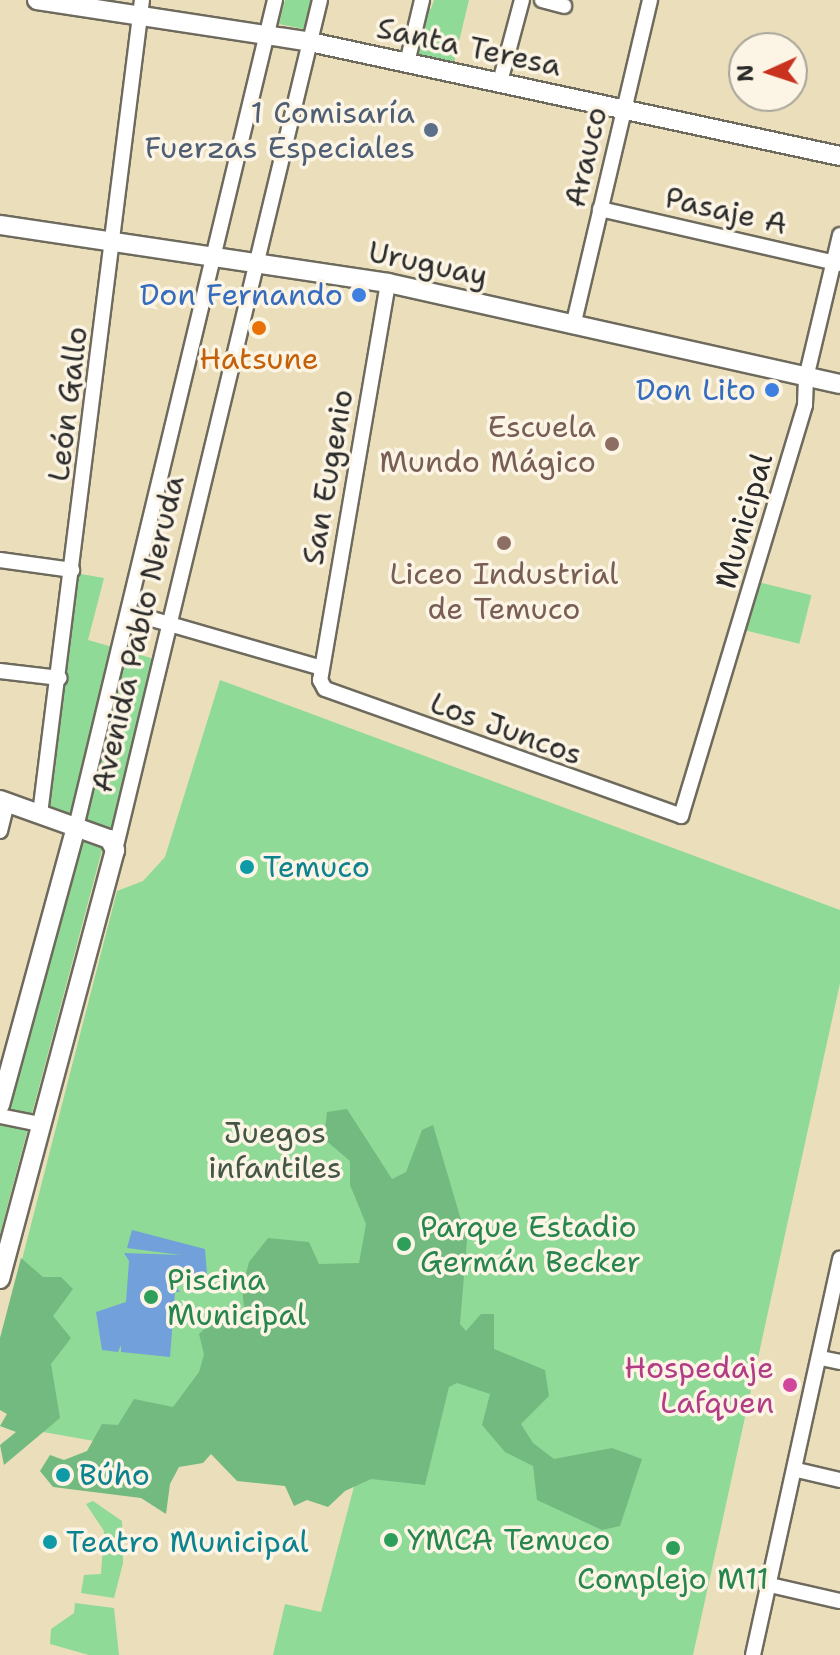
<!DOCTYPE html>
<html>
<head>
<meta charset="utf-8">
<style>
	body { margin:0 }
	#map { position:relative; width:840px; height:1655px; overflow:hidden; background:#ebdebb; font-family:"Shantell Sans",sans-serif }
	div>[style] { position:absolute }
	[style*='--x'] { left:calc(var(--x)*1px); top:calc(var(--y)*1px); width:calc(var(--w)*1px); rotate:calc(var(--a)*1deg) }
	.green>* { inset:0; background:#8fda97; transform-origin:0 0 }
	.forest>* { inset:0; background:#73ba80 }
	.water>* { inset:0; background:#72a0db }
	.roads { filter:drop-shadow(2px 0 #6e6a5d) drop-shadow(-2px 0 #6e6a5d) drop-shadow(0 2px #6e6a5d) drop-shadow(0 -2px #6e6a5d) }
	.minor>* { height:14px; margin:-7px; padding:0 7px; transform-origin:7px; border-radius:7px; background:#fff }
	.major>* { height:18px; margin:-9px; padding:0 9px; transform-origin:9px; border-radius:9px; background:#fff }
	.dots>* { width:22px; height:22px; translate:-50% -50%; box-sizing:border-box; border:4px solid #fcf5e5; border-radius:50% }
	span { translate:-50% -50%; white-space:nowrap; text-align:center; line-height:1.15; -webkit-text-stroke:7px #fcf5e5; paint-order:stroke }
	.street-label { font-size:30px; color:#2b2b2b }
	.service-label { font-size:30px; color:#4e5e75 }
	.right { translate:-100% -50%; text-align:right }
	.shop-label { font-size:30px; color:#366cbe }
	.food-label { font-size:30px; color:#c56008 }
	.education-label { font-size:30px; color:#785e54 }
	.culture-label { font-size:30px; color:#0d838f }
	.left { translate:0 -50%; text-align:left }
	.park-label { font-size:30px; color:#445746 }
	.leisure-label { font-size:30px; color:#27864d }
	.hotel-label { font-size:30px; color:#b23c85 }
	.north { position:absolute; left:728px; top:32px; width:80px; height:80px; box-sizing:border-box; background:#fcf5e5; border:2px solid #a8a49b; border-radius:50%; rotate:267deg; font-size:22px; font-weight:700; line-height:32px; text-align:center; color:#2b2b2b }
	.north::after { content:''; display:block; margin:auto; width:28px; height:36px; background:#c8321e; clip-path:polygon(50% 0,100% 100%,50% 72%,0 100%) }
</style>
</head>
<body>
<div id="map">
	<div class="green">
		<div style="clip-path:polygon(285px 0,311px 0,304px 29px,279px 24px)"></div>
		<div style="clip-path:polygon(434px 0,469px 0,453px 66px,411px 56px,423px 8px,431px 9px)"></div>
		<div style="clip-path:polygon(75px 573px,104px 578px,88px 640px,158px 660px,115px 838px,44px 810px)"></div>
		<div style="left:758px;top:582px;width:55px;height:50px;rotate:14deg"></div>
		<div style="clip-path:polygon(220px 680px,840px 910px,840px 983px,693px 1655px,273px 1655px,285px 1604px,321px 1612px,357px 1475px,243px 1425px,156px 1452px,32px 1430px,0 1345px,117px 891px,143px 881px,165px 857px)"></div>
		<div style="clip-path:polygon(75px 838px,101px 840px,102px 850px,0 1234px,0 1127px)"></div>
		<div style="clip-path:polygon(93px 1501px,122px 1521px,123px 1563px,114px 1598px,81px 1593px,84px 1575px,101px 1574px,104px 1531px,86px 1504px)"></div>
		<div style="clip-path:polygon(75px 1603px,114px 1608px,119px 1655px,89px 1655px,50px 1644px,51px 1629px,74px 1613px)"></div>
	</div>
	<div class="forest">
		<div style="clip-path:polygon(347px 1109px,392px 1179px,406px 1172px,422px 1130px,433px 1125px,467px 1240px,460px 1324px,466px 1331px,481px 1314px,494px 1314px,494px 1349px,545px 1370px,549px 1396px,521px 1424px,533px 1443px,554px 1459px,612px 1448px,642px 1459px,620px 1526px,602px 1530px,537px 1500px,533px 1466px,505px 1452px,482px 1425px,490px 1394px,457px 1383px,449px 1387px,425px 1485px,371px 1479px,345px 1491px,328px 1507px,307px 1500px,294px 1506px,285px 1486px,237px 1481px,211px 1454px,203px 1463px,179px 1467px,170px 1484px,166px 1514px,141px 1498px,53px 1487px,40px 1471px,50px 1455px,64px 1460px,87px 1451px,102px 1424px,118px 1425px,134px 1399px,173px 1407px,199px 1372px,204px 1354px,199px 1334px,221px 1313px,245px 1315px,242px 1289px,249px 1262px,268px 1238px,309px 1242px,319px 1264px,359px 1263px,366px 1224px,350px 1185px,350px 1161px,324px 1139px,327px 1112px)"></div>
		<div style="clip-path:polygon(21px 1258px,43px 1277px,61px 1277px,73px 1289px,53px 1316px,71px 1338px,51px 1364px,60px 1418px,4px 1465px,0 1445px,16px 1432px,0 1426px,7px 1414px,0 1410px,0 1338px)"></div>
	</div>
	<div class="water">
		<div style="clip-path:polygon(132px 1230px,205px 1249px,207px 1274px,178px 1284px,176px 1273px,176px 1287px,180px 1292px,175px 1292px,170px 1357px,121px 1352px,121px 1345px,118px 1352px,102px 1350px,96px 1312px,126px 1302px,129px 1261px,124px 1253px,181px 1255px,127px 1248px)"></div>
	</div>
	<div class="roads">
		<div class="minor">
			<div style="--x:542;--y:0;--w:23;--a:15"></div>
			<div style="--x:407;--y:63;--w:65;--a:-76.6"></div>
			<div style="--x:500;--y:82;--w:85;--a:-75"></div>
			<div style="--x:600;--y:209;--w:246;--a:12.9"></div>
			<div style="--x:388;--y:283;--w:403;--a:99.7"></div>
			<div style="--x:320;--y:680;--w:10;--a:61"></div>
			<div style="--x:325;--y:689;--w:378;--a:19.6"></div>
			<div style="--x:681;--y:816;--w:429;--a:-73.2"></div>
			<div style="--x:805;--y:405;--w:27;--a:-88"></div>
			<div style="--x:806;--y:378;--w:147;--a:-76.6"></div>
			<div style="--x:573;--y:326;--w:335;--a:-76.7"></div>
			<div style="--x:0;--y:560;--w:73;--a:7.9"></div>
			<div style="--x:131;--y:613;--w:198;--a:16.1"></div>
			<div style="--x:0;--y:671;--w:60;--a:6.7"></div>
			<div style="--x:40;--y:814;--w:820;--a:-82.86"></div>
			<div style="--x:76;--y:827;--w:851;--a:-76.47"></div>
			<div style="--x:0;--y:831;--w:29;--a:-76"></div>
			<div style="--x:115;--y:850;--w:874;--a:-76.44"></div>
			<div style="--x:0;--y:1116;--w:41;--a:11.3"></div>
			<div style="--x:821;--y:1358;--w:19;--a:12"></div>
			<div style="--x:797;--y:1470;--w:44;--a:13.1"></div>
			<div style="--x:770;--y:1585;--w:72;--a:12.9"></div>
			<div style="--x:753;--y:1655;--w:406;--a:-77.6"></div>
		</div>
		<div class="major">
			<div style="--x:37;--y:0;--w:276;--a:8.7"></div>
			<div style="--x:310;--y:42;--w:542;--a:12.14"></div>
			<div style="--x:0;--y:225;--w:392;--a:8.5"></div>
			<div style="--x:388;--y:283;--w:463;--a:12.6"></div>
			<div style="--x:0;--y:800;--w:116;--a:19.7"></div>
			<div style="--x:109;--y:839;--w:13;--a:61"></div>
			<div style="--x:115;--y:850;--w:444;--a:105"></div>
			<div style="--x:0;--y:1105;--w:288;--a:-74.7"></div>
		</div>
	</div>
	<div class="dots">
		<div style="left:431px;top:130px;background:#5c6f8a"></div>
		<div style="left:359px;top:295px;background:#3f7fe0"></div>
		<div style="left:259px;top:328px;background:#e8710a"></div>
		<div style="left:772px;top:390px;background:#3f7fe0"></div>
		<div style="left:612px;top:444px;background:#8d6e63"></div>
		<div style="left:504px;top:543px;background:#8d6e63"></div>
		<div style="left:247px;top:867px;background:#0f9aa8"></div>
		<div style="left:404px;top:1244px;background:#2e9e5b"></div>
		<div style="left:151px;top:1297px;background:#2e9e5b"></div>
		<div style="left:790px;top:1385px;background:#d1479c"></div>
		<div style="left:63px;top:1475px;background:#0f9aa8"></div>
		<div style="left:391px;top:1540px;background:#2e9e5b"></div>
		<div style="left:50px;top:1542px;background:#0f9aa8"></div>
		<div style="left:673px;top:1548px;background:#2e9e5b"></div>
	</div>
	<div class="street-label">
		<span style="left:469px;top:47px;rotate:12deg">Santa Teresa</span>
		<span style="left:586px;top:157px;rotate:-77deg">Arauco</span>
		<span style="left:726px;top:211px;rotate:13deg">Pasaje A</span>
		<span style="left:428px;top:264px;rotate:12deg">Uruguay</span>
		<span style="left:68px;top:404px;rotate:-83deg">León Gallo</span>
		<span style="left:328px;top:477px;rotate:-80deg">San Eugenio</span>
		<span style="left:744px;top:521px;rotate:-74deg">Municipal</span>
		<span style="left:138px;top:634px;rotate:-77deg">Avenida Pablo Neruda</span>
		<span style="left:506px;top:729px;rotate:20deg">Los Juncos</span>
	</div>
	<div class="service-label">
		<span class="right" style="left:415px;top:130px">1 Comisaría<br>Fuerzas Especiales</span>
	</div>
	<div class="shop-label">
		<span class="right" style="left:343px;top:295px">Don Fernando</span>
		<span class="right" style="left:756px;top:390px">Don Lito</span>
	</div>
	<div class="food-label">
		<span style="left:259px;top:359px">Hatsune</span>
	</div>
	<div class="education-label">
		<span class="right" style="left:596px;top:444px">Escuela<br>Mundo Mágico</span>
		<span style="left:504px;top:591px">Liceo Industrial<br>de Temuco</span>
	</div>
	<div class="culture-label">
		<span class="left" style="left:263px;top:867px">Temuco</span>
		<span class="left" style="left:79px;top:1475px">Búho</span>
		<span class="left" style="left:66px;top:1542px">Teatro Municipal</span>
	</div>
	<div class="park-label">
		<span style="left:275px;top:1150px">Juegos<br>infantiles</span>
	</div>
	<div class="leisure-label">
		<span class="left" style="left:420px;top:1244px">Parque Estadio<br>Germán Becker</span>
		<span class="left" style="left:167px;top:1297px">Piscina<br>Municipal</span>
		<span class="left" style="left:407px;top:1540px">YMCA Temuco</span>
		<span style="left:673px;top:1579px">Complejo M11</span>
	</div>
	<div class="hotel-label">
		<span class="right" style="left:774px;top:1385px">Hospedaje<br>Lafquen</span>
	</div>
	<div class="north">N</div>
</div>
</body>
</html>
